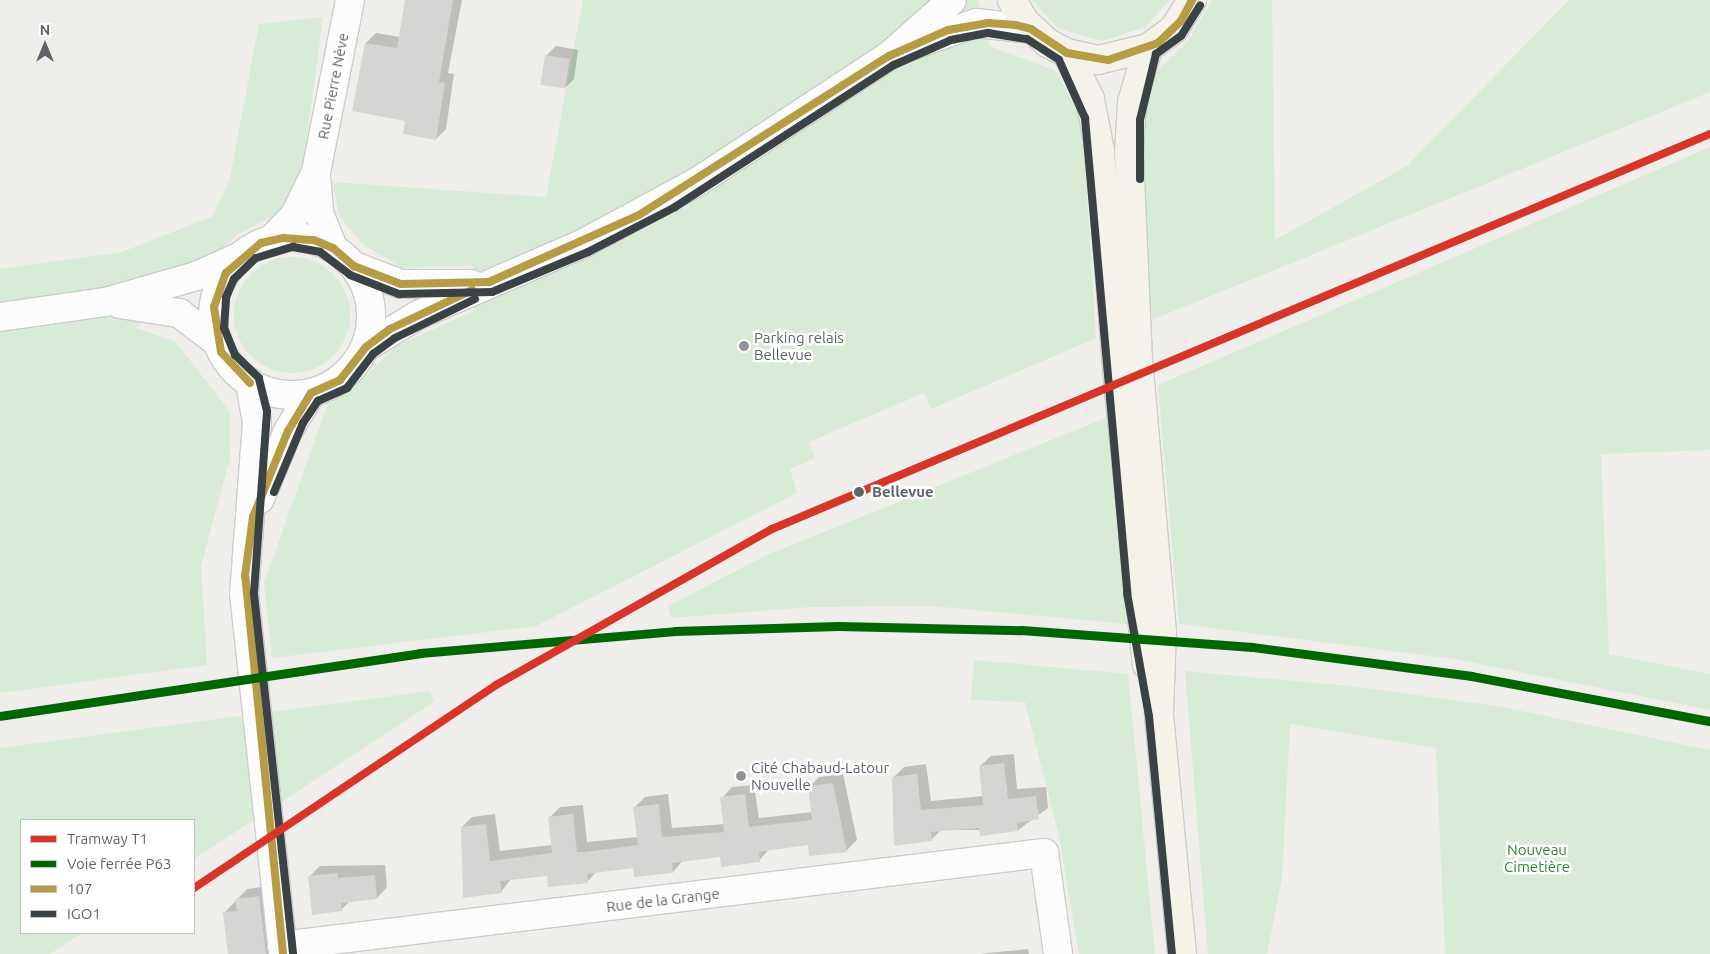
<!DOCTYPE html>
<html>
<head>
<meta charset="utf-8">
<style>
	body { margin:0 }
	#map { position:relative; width:1710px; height:954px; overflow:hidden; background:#efeeea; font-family:Ubuntu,sans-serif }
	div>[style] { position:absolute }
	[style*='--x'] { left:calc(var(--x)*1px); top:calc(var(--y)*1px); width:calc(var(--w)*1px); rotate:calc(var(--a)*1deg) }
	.green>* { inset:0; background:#d8ebd6 }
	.round { border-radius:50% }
	.shadow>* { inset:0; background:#0003 }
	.building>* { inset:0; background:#d6d5d3; transform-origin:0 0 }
	.roads { filter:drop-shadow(1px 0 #cbcccc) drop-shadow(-1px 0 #cbcccc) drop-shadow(0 1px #cbcccc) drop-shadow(0 -1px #cbcccc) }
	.minor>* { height:28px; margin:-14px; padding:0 14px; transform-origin:14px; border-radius:14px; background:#fdfcfc }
	.minor>.ring { margin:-14px; padding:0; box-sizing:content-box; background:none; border:28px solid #fdfcfc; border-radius:50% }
	.major>* { height:28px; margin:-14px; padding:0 14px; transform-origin:14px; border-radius:14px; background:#f4f2e9 }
	.bus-1>* { height:8px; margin:-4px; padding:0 4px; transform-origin:4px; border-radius:4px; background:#b69c45 }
	.bus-2>* { height:8px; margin:-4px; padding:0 4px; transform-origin:4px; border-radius:4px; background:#3b4245 }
	.rail-1>* { height:9px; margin:-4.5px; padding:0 4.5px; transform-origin:4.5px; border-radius:4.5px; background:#060 }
	.tram-1>* { height:8px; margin:-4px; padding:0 4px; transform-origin:4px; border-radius:4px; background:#d73527 }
	.dots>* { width:14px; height:14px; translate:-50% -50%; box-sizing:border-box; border:2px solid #fff; border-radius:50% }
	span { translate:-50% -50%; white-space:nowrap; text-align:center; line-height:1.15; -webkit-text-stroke:5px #fff; paint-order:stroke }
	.street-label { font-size:15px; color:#5f6368 }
	.poi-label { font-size:15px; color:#5f6368 }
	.left { translate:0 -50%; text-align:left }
	.stop-label { font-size:15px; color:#5f6368; font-weight:700 }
	.park-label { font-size:15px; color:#348238 }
	.legend { position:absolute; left:20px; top:819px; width:175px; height:115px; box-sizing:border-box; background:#fff; border:1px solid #bfc1c3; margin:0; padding:6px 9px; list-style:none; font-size:15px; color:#5f6368 }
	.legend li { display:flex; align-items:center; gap:10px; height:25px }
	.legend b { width:25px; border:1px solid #bfc1c3 }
	.north { position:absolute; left:20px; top:20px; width:50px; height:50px; -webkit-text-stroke:4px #fff; paint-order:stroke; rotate:0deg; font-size:14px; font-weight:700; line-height:20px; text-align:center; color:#5f6368 }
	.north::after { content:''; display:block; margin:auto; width:18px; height:22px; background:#5f6368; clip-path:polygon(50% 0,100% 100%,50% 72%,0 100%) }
</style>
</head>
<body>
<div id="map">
	<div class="green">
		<div style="clip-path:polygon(583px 0,978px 0,989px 46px,1054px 70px,1082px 115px,1096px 338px,931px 409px,924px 393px,809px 442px,815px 458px,790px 469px,797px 493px,536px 626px,272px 658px,264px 583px,327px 406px,356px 386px,396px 346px,474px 311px,473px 265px,402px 268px,362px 244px,340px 217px,332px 182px,546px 197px)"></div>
		<div style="clip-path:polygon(1032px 0,1170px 0,1145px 27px,1102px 41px,1059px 29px)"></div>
		<div style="clip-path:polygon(1212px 0,1272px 0,1275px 240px,1407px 166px,1569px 0,1710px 0,1710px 92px,1152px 320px,1141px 170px,1145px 83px,1188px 41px)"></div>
		<div style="clip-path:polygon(323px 17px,304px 158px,286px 209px,238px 234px,136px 328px,176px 342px,229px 411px,230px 458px,201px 566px,207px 665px,0 693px,0 269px,122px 252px,213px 216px,230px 178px,259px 24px)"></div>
		<div style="clip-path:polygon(1710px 147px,1710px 450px,1601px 454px,1609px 654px,1710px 674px,1710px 710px,1455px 659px,1179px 624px,1158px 385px)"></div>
		<div class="round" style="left:234px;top:257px;width:116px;height:116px"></div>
		<div style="clip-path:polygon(1106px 418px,1127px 624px,931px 606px,811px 607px,671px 618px,668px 606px,767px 555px)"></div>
		<div style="clip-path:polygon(974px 660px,1128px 674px,1155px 954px,1079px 954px,1059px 836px,1025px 702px,971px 700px)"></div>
		<div style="clip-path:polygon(1185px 671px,1350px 686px,1497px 706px,1710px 750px,1710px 954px,1445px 954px,1436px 748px,1290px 724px,1282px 878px,1267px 954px,1208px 954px)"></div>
		<div style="clip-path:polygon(430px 691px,434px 702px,194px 859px,194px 820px,21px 820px,21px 933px,82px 933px,50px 954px,0 954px,0 748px)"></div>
	</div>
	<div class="shadow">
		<div style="clip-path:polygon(407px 0,462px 0,448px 73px,454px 74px,446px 129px,436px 139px,406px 120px,354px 110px,366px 43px,376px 33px,400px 37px)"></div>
		<div style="clip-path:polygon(556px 46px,578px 50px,574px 79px,565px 88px,546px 56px)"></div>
		<div style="clip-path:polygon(1014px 754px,1017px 789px,1046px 787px,1048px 808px,1018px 830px,941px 830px,931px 840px,894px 777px,904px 767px,926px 764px,931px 801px,983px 796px,980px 766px,991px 756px)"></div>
		<div style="clip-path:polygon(843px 774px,857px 840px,847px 850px,811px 855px,809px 843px,769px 849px,759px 861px,721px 856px,683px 860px,673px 872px,635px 876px,634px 866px,597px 871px,587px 882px,548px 874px,511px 879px,501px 892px,462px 827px,472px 817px,495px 814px,500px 851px,552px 845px,550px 817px,560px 807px,583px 805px,587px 842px,638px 837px,635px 807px,645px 797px,668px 794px,672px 828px,725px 824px,722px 798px,732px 787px,754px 785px,759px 818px,812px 812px,809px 787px,819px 777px)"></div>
		<div style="clip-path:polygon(385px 865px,387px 887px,377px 898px,350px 901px,342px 909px,309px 877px,320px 866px)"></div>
		<div style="clip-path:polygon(269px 886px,277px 954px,229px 954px,224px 913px,247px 889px)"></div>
		<div style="clip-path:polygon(1028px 949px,1029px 954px,979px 954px)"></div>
	</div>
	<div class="building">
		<div style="clip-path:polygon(405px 0,453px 0,439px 82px,445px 83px,436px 140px,403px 134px,405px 121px,352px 111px,365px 43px,397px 48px)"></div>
		<div style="left:545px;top:55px;width:25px;height:30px;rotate:9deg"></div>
		<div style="clip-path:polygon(1004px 763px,1008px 799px,1036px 796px,1039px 819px,1017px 823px,1018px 831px,980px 836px,979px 828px,931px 832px,932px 841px,894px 846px,892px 777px,917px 774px,921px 810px,983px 805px,979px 766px)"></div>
		<div style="clip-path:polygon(833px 783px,847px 852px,809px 856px,808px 845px,759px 852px,760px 862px,721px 867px,720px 857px,672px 863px,673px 873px,634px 877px,633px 868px,587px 874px,588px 883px,548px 887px,547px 876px,500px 881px,502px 893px,463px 898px,461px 827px,486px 824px,490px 861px,552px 853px,548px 817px,573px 814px,577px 852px,585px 852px,638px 845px,633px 807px,659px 804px,662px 837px,724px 832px,720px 797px,745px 794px,749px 827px,812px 820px,808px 786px)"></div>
		<div style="clip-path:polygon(338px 873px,338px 878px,375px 875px,377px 899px,341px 903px,342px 911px,312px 915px,308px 876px)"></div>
		<div style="clip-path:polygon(259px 896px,266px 954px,228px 954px,223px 912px,237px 911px,235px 899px)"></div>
	</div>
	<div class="roads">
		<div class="minor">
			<div style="--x:913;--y:45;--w:67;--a:-19.2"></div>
			<div style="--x:976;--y:23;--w:55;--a:6.2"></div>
			<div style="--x:316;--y:176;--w:37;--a:85"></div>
			<div style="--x:319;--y:213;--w:38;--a:68"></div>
			<div class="ring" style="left:213px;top:237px;width:130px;height:130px"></div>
			<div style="--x:272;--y:239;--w:33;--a:-46"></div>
			<div style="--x:295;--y:215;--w:48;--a:-64"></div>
			<div style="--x:316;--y:172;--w:175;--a:-78.8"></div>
			<div style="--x:354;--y:266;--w:50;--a:21"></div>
			<div style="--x:401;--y:284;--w:70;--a:0"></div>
			<div style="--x:120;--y:304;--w:60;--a:8.7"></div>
			<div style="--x:179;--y:313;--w:48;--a:37.3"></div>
			<div style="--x:0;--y:317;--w:107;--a:-8.1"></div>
			<div style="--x:106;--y:302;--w:94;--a:-16.1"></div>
			<div style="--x:196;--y:276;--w:45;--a:-23.7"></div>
			<div style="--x:366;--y:347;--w:61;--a:-31.6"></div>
			<div style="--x:418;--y:315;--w:181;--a:-23.4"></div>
			<div style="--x:584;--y:243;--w:128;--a:-28.4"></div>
			<div style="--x:697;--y:182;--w:230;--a:-33.3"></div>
			<div style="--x:889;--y:56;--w:84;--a:-41.6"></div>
			<div style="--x:250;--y:383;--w:40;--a:80"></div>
			<div style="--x:257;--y:422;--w:171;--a:94.3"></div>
			<div style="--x:244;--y:593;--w:363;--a:83.8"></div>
			<div style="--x:260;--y:499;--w:74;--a:-67.6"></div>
			<div style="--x:288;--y:431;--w:44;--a:-58.8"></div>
			<div style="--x:282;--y:946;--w:768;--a:-6.96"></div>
			<div style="--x:1044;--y:853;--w:102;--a:82.1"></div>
		</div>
		<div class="major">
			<div style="--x:1012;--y:0;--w:24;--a:60"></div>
			<div style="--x:1024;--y:21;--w:33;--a:43"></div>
			<div style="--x:1048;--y:43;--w:21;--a:28"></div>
			<div style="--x:1067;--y:53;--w:32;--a:13"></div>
			<div style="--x:1098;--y:60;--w:51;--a:-13.5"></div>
			<div style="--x:1148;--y:48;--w:32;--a:-36"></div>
			<div style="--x:1174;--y:29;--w:34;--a:-58"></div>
			<div style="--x:1148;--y:48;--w:56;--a:106.5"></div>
			<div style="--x:1132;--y:102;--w:52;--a:93.3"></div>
			<div style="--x:1129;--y:154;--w:204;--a:87.5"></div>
			<div style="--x:1138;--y:358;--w:275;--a:85"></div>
			<div style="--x:1162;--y:632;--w:83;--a:92.1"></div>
			<div style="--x:1159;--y:715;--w:240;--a:84.5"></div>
			<div style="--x:1067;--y:53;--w:51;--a:63.4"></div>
			<div style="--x:1090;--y:99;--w:53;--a:79.1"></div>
			<div style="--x:1100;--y:151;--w:231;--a:85.5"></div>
			<div style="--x:1118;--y:381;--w:285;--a:84.2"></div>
		</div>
	</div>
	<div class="bus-1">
		<div style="--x:250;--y:383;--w:42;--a:-133.1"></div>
		<div style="--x:221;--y:352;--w:46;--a:-98.8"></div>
		<div style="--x:214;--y:307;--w:36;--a:-71"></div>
		<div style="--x:226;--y:273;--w:46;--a:-40.6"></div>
		<div style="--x:261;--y:243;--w:23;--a:-13"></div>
		<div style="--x:283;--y:238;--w:31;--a:4"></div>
		<div style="--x:314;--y:240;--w:21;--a:23"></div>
		<div style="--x:333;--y:248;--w:28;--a:41"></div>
		<div style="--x:354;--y:266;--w:50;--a:21"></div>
		<div style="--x:401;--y:284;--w:88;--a:-1.3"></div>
		<div style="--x:489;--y:282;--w:164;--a:-24.1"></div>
		<div style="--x:639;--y:215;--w:296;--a:-32.5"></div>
		<div style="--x:889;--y:56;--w:64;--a:-23.8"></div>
		<div style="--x:948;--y:30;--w:41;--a:-9.9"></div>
		<div style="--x:988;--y:23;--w:28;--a:4"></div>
		<div style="--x:1016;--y:25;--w:16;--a:15"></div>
		<div style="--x:1031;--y:29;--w:43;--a:33.7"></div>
		<div style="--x:1067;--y:53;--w:42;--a:9.7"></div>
		<div style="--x:1108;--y:60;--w:53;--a:-18.8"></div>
		<div style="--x:1158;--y:43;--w:32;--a:-44"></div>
		<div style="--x:1181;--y:21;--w:24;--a:-62"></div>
		<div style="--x:311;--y:393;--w:32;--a:-24"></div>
		<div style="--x:340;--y:380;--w:42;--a:-51.8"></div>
		<div style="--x:366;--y:347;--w:30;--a:-37"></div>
		<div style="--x:390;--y:329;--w:91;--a:-25.4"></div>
		<div style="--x:283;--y:954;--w:380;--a:-95.7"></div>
		<div style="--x:245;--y:576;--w:60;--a:-82.3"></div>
		<div style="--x:253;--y:517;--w:93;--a:-67.9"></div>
		<div style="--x:288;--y:431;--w:44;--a:-58.8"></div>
	</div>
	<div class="bus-2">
		<div style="--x:1140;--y:179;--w:59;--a:-90"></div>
		<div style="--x:1140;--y:120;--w:68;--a:-76.4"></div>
		<div style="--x:1156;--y:54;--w:31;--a:-36"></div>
		<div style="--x:1181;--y:36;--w:36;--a:-58"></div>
		<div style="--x:274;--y:492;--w:75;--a:-67.2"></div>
		<div style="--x:303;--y:423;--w:27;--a:-56"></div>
		<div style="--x:318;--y:401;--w:32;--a:-24"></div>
		<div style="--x:347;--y:388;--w:43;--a:-52.6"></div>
		<div style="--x:373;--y:354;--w:27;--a:-36"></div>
		<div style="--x:395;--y:338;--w:89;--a:-26"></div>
		<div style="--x:293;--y:953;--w:362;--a:-96.2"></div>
		<div style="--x:254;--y:593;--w:182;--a:-85.9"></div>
		<div style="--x:267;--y:411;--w:34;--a:-104"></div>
		<div style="--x:259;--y:378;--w:33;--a:-136"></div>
		<div style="--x:235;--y:355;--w:29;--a:-112"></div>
		<div style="--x:224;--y:328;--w:31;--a:-86"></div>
		<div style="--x:226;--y:297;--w:20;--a:-66"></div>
		<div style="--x:234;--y:279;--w:30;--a:-44"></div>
		<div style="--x:256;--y:258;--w:39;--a:-17"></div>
		<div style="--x:293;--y:247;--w:27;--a:10"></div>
		<div style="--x:320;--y:252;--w:38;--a:37"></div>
		<div style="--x:350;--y:275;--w:53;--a:21.2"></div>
		<div style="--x:399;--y:294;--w:93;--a:-1.2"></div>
		<div style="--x:492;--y:292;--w:104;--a:-22.6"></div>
		<div style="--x:588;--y:252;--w:98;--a:-27.3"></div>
		<div style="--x:675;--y:207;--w:261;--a:-33"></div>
		<div style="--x:894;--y:65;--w:62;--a:-23.7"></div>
		<div style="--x:951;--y:40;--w:38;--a:-11"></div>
		<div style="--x:988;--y:33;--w:39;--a:9"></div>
		<div style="--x:1027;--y:39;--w:38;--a:33"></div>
		<div style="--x:1059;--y:60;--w:64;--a:65.9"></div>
		<div style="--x:1085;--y:118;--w:477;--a:84.9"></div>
		<div style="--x:1127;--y:593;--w:125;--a:79.9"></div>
		<div style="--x:1149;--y:716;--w:239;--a:84.5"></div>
	</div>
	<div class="rail-1">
		<div style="--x:0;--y:716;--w:425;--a:-8.5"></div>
		<div style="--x:420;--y:653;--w:256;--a:-4.9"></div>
		<div style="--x:675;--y:631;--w:163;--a:-1.8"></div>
		<div style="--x:838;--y:626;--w:183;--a:1.3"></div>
		<div style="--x:1021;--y:630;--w:232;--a:4.2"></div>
		<div style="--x:1252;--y:647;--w:221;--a:7.5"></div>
		<div style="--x:1471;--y:676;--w:243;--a:10.7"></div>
	</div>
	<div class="tram-1">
		<div style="--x:194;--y:888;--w:364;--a:-33.9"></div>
		<div style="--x:496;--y:685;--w:317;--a:-29.5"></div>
		<div style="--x:772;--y:529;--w:1018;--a:-22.84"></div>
	</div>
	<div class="dots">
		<div style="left:744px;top:346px;background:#919496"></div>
		<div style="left:859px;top:492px;background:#5f6368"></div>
		<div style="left:741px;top:776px;background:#919496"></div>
	</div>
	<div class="street-label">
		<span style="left:333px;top:86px;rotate:-79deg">Rue Pierre Nève</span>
		<span style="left:663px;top:900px;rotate:-7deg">Rue de la Grange</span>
	</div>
	<div class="poi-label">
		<span class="left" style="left:754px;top:346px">Parking relais<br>Bellevue</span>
		<span class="left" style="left:751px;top:776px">Cité Chabaud-Latour<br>Nouvelle</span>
	</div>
	<div class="stop-label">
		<span class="left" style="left:872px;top:492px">Bellevue</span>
	</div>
	<div class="park-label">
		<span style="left:1537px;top:858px">Nouveau<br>Cimetière</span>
	</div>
	<ul class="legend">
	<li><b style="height:6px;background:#d73527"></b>Tramway T1</li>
	<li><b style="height:6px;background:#060"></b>Voie ferrée P63</li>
	<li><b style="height:6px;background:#b69c45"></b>107</li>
	<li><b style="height:6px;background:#3b4245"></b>IGO1</li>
	</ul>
	<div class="north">N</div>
</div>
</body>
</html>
